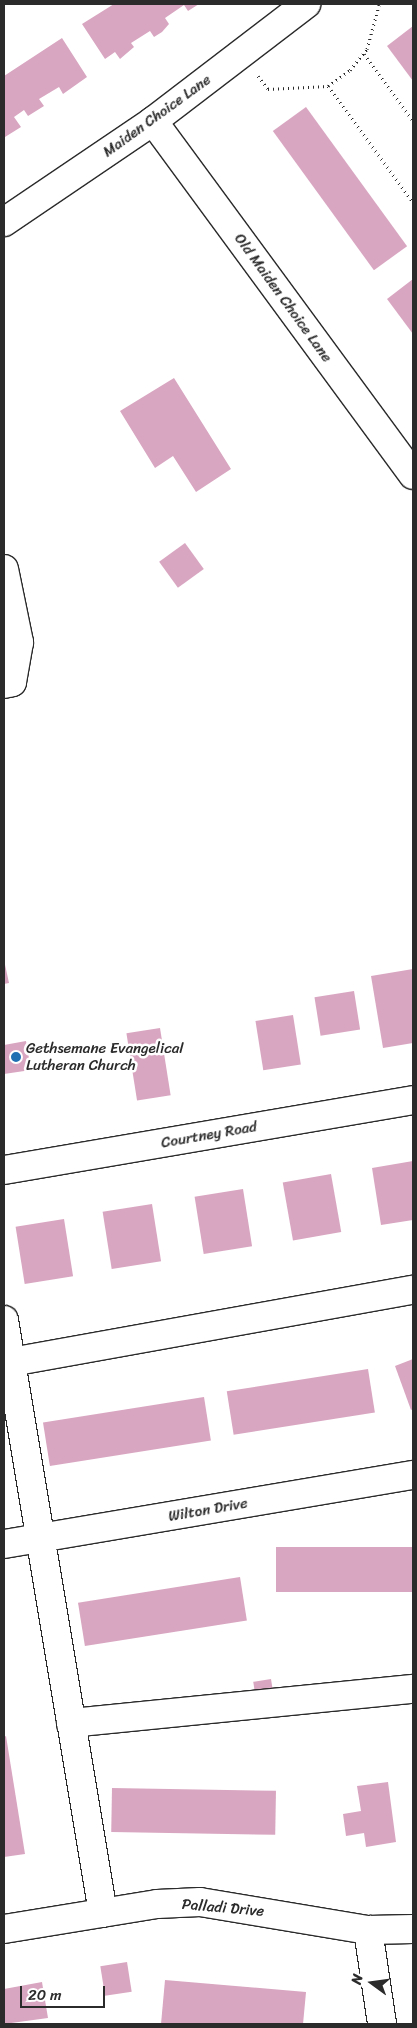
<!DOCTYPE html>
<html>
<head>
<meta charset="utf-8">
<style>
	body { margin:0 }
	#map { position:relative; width:417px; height:2028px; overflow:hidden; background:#fff; font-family:Sriracha,sans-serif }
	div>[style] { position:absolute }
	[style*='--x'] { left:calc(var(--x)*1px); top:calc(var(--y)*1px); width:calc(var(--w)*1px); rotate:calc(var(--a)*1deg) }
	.building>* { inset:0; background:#d9a6c1; transform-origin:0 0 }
	.path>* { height:3px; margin-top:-1.5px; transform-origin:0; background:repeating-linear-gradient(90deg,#2b2b2b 0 1px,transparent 0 5px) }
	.roads { filter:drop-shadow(1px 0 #2b2b2b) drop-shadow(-1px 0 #2b2b2b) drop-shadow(0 1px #2b2b2b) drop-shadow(0 -1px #2b2b2b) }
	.minor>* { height:28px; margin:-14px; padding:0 14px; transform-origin:14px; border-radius:14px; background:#fff }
	.dots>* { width:14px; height:14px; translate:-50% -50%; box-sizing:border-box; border:2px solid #fff; border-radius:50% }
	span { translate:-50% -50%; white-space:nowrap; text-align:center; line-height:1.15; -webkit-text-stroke:5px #fff; paint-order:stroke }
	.street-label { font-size:15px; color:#2b2b2b }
	.poi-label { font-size:15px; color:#2b2b2b }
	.left { translate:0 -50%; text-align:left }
	.frame { position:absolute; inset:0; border:5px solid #2b2b2b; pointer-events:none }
	.north { position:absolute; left:347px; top:1958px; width:50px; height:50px; -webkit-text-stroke:4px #fff; paint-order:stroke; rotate:284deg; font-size:14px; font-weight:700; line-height:20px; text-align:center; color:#2b2b2b }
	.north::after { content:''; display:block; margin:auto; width:18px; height:22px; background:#2b2b2b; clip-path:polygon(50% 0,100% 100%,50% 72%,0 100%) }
	.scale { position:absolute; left:20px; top:1986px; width:85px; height:22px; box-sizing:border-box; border:2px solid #2b2b2b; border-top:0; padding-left:6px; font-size:15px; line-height:18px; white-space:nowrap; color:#2b2b2b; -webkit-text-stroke:4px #fff; paint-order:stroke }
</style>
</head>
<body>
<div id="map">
	<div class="building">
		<div style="clip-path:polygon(114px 4px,199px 4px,188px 11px,184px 5px,165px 18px,169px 24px,162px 32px,154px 37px,150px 31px,131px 43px,134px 47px,120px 59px,115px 52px,105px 59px,82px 24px)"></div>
		<div style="clip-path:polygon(413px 26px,413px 81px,387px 46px)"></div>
		<div style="clip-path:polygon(62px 38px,87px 77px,63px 94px,59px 87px,39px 99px,44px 106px,28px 116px,24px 110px,14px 117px,21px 127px,5px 137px,4px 76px)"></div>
		<div style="left:306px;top:107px;width:172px;height:41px;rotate:54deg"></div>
		<div style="clip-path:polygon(413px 279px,413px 334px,387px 299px)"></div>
		<div style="clip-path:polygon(174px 378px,231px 469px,196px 492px,173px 456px,155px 468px,120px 411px)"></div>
		<div style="left:185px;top:543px;width:32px;height:32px;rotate:54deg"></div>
		<div style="clip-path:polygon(4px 960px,9px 983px,4px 984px)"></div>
		<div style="clip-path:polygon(413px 969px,413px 1043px,383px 1048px,371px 976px)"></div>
		<div style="left:354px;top:991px;width:39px;height:40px;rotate:81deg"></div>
		<div style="left:293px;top:1015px;width:50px;height:38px;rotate:81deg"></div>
		<div style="left:160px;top:1028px;width:68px;height:34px;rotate:81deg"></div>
		<div style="clip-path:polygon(26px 1041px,31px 1070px,4px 1074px,4px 1045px)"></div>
		<div style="clip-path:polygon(413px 1161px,413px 1220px,381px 1225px,372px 1168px)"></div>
		<div style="left:331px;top:1174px;width:59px;height:49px;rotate:80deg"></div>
		<div style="left:243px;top:1189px;width:58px;height:49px;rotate:81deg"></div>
		<div style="left:152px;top:1204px;width:58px;height:50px;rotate:81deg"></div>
		<div style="left:64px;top:1219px;width:58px;height:49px;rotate:81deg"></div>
		<div style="clip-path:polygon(413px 1359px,413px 1409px,411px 1410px,395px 1366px)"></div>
		<div style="left:368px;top:1369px;width:44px;height:143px;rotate:81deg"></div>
		<div style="left:204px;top:1397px;width:44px;height:163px;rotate:81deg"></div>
		<div style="left:413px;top:1547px;width:45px;height:137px;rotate:90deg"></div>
		<div style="left:240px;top:1577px;width:44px;height:164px;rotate:81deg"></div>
		<div style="left:271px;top:1679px;width:12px;height:18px;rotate:81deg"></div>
		<div style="clip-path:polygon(6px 1736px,25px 1854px,4px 1857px,4px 1737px)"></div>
		<div style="clip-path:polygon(388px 1782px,396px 1842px,366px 1847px,364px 1833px,346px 1836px,343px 1814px,361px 1811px,357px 1786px)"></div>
		<div style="left:112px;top:1788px;width:164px;height:44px;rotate:1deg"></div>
		<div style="left:127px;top:1962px;width:30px;height:27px;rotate:81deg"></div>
		<div style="clip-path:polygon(165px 1980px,306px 1992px,303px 2024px,161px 2024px)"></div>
		<div style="clip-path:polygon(42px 1982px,48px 2018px,4px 2024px,4px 1989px)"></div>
	</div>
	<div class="path">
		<div style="--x:364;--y:54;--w:83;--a:53.8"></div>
		<div style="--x:258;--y:76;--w:16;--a:52"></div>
		<div style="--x:268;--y:89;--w:60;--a:-2.9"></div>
		<div style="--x:328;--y:86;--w:27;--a:-36"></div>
		<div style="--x:350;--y:70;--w:27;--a:-51"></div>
		<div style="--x:367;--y:49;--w:46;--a:-74.7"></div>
		<div style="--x:328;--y:86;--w:144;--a:53.8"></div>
	</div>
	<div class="roads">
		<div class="minor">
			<div style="--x:153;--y:121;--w:439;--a:53.7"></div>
			<div style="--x:4;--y:222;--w:180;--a:-34.1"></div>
			<div style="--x:153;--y:121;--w:193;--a:-37.4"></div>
			<div style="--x:4;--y:569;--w:75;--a:78.4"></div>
			<div style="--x:19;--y:642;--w:41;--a:99.9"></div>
			<div style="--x:12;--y:682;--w:8;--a:166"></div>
			<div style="--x:4;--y:1170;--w:415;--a:-9.7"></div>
			<div style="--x:4;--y:1320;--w:601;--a:80.52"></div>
			<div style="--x:11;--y:1362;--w:408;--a:-10.2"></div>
			<div style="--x:4;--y:1544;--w:415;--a:-9.6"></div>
			<div style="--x:71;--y:1723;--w:344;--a:-5.7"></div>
			<div style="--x:4;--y:1929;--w:155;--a:-9.3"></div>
			<div style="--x:157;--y:1904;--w:43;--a:-2.7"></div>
			<div style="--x:200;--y:1902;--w:170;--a:9.5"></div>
			<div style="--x:368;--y:1930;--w:45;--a:-1.3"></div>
			<div style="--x:368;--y:1930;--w:95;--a:81.5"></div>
		</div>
	</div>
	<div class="dots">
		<div style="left:16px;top:1057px;background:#1f6fb2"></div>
	</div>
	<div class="street-label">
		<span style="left:157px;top:116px;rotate:-36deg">Maiden Choice Lane</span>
		<span style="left:283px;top:298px;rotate:54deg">Old Maiden Choice Lane</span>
		<span style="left:209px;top:1135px;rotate:-10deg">Courtney Road</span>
		<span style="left:208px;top:1510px;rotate:-10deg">Wilton Drive</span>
		<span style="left:223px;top:1908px;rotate:5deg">Palladi Drive</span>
	</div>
	<div class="poi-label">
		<span class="left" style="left:26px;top:1057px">Gethsemane Evangelical<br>Lutheran Church</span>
	</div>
	<div class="frame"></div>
	<div class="north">N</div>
	<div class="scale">20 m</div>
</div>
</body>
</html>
